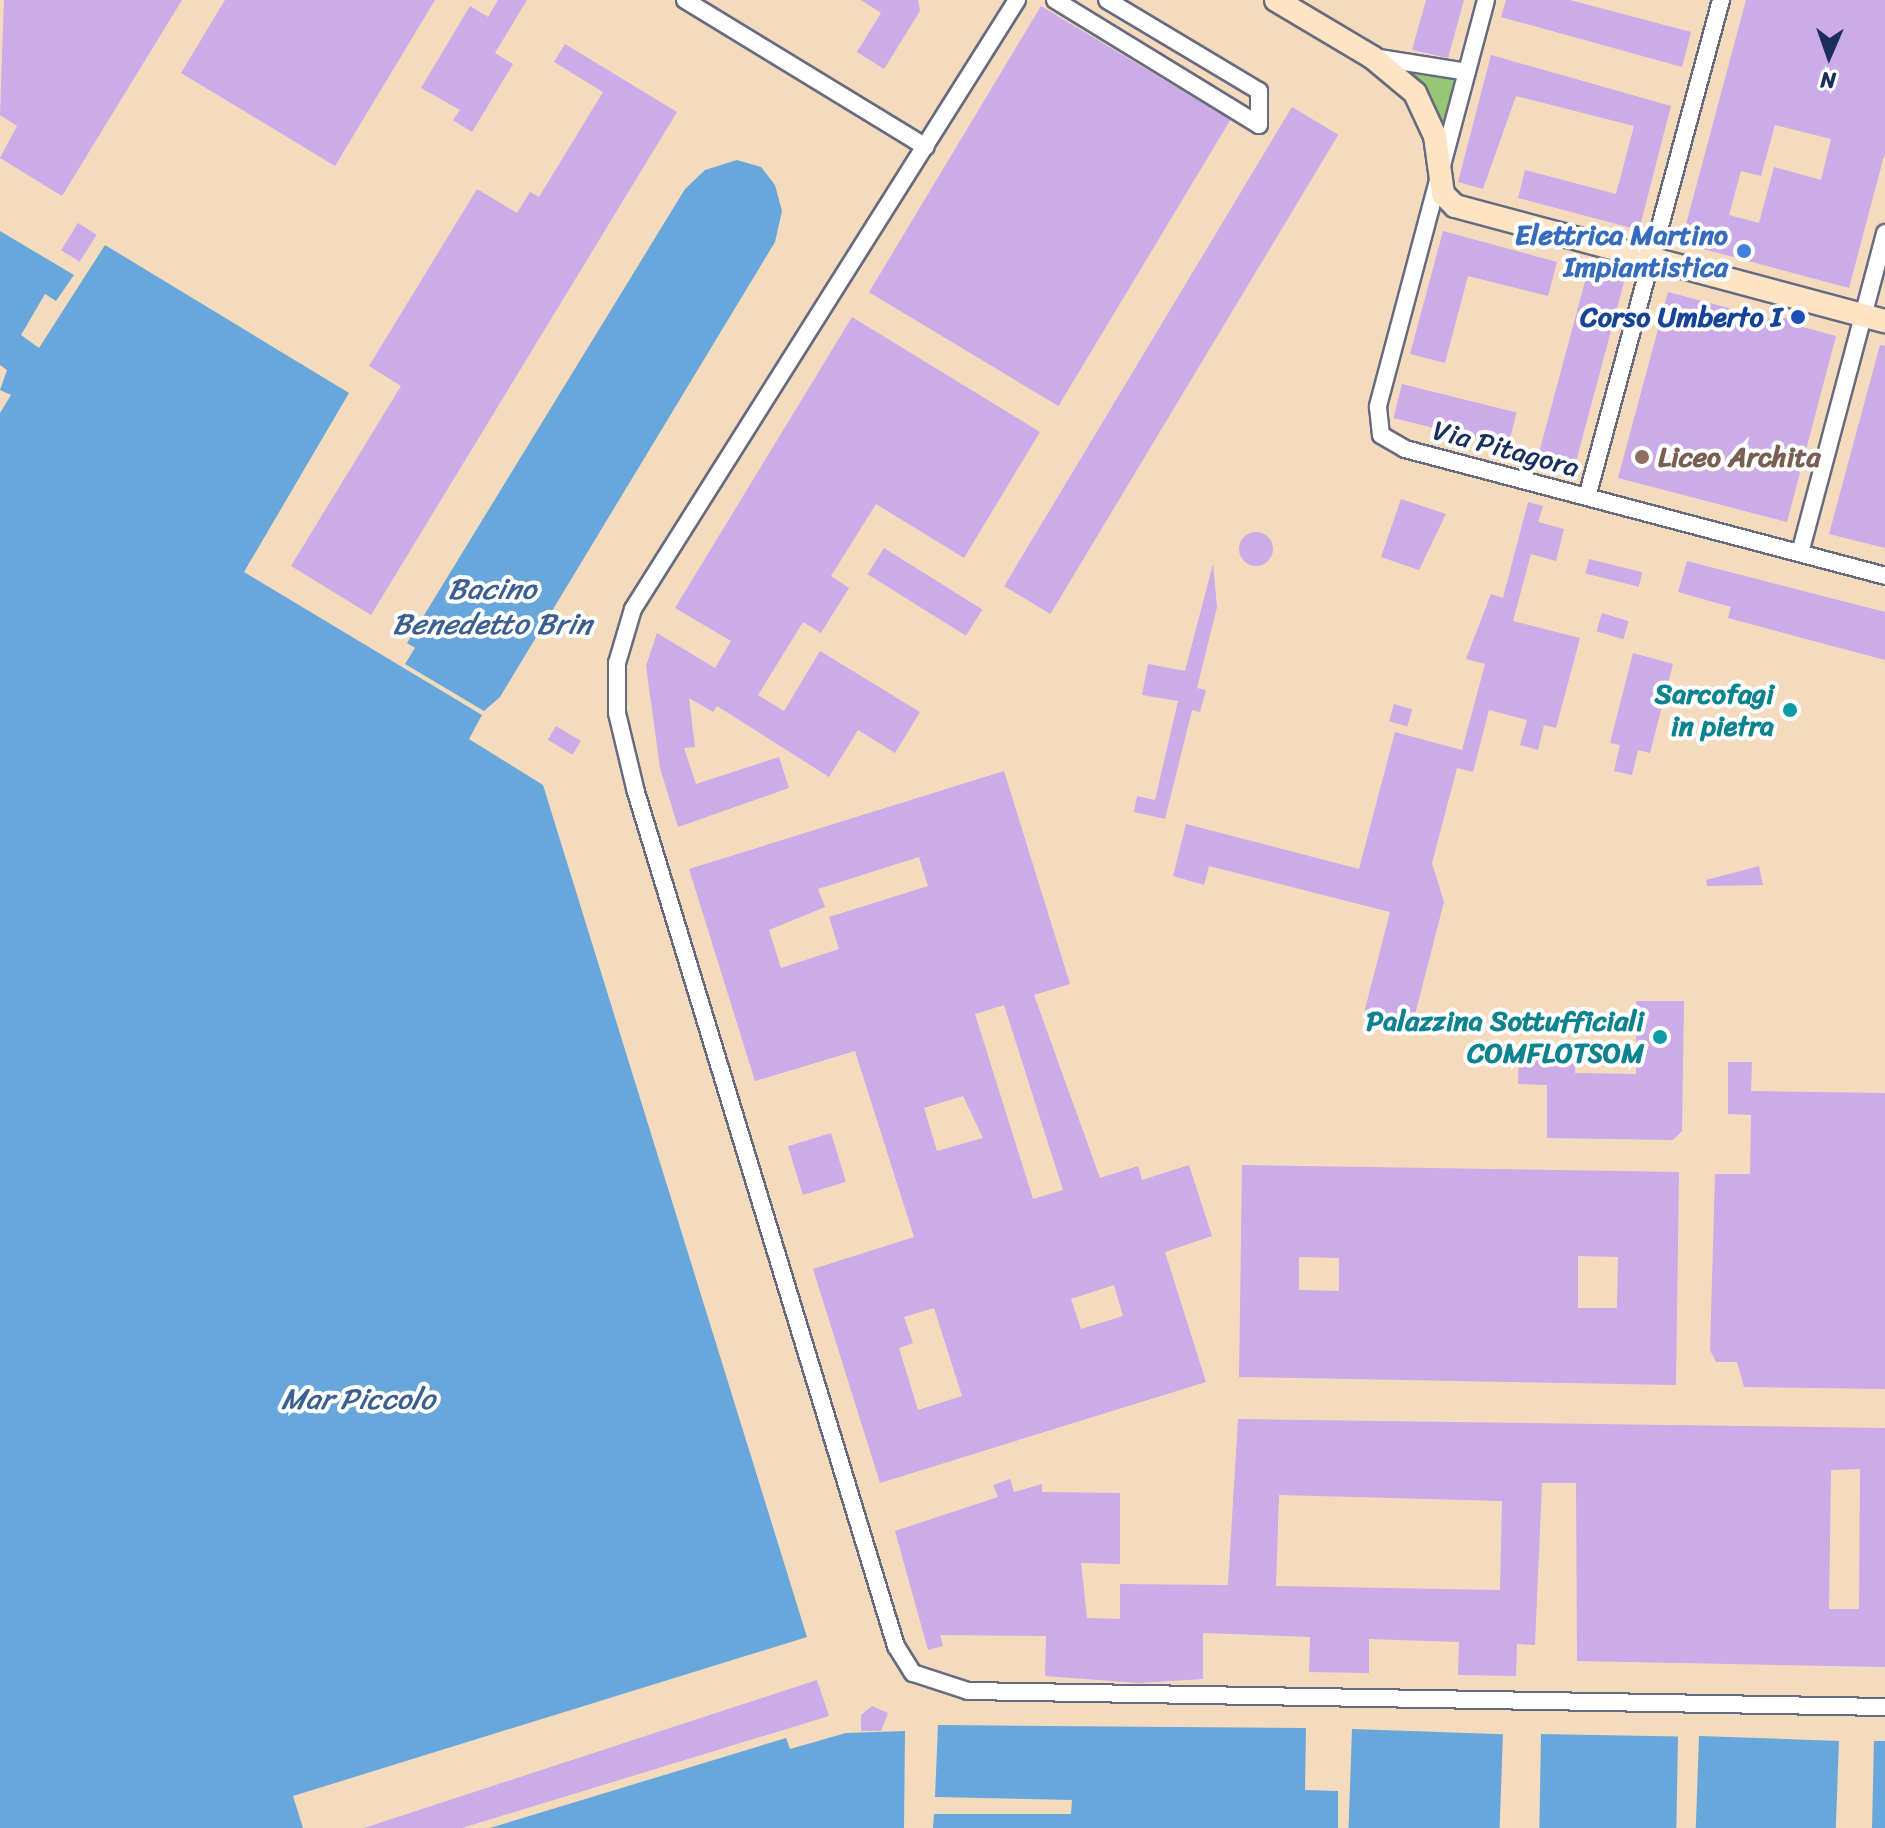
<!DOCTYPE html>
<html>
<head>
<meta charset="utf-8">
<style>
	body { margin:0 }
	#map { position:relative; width:1885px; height:1828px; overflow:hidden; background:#f4dbbe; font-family:Sriracha,sans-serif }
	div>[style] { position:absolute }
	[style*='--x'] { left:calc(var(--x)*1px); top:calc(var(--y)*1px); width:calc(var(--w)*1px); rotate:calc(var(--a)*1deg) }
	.green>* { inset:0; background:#96c676 }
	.water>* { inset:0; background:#68a7db; transform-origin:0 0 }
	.building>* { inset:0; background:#cbabe8; transform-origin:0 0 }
	.round { border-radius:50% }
	.roads { filter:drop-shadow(2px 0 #676b80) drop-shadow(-2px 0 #676b80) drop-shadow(0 2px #676b80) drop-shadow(0 -2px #676b80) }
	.minor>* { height:16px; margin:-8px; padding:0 8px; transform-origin:8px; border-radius:8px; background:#fff }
	.secondary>* { height:22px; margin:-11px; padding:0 11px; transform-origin:11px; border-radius:11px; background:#fee4c5 }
	.dots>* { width:22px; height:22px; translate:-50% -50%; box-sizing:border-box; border:4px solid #fff; border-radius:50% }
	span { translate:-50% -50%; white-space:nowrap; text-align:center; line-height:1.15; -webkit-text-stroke:8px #fff; paint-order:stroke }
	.shop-label { font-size:28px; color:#366cbe; font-weight:700 }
	.right { translate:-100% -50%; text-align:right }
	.transit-label { font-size:28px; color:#164399; font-weight:700 }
	.street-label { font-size:28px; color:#1b2f5e }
	.education-label { font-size:28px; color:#785e54; font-weight:700 }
	.left { translate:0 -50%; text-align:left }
	.culture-label { font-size:28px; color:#0d838f; font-weight:700 }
	.water-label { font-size:30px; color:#3a5f90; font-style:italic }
	.north { position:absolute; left:1789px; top:16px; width:80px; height:80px; -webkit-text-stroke:6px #fff; paint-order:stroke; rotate:182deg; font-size:22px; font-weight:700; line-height:32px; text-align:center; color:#1b2f5e }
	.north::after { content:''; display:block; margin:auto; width:28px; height:36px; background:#1b2f5e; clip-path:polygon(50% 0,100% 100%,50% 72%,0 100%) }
</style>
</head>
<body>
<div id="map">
	<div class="green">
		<div style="clip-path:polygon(1406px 73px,1456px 80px,1443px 125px,1440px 126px)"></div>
	</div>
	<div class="water">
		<div style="clip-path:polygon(737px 160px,761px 167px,775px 185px,782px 211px,775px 242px,500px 697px,484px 711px,405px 664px,415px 648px,407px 643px,685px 189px,705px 170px)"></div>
		<div style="clip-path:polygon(0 231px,74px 275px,56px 301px,45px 294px,21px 335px,39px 348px,105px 245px,349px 393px,244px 572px,482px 715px,469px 739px,543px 785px,807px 1637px,293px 1796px,303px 1828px,0 1828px,0 413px,11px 395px,0 390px,7px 370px,0 365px)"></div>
		<div style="clip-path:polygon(938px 1725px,1306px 1728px,1305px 1790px,1338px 1791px,1338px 1828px,933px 1828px,934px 1814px,1071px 1814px,1072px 1800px,935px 1797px)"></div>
		<div style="left:1352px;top:1729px;width:151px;height:99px;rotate:2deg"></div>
		<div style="clip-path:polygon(905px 1731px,904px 1828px,490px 1828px,786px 1738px,790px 1749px,846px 1733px)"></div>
		<div style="left:1541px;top:1734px;width:137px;height:94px;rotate:1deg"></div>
		<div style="left:1699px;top:1736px;width:140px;height:92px;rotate:2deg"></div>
		<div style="clip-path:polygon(1874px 1741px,1885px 1741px,1885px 1828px,1872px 1828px)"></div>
	</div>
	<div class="building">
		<div style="clip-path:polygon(4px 0,182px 0,62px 196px,0 158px,17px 126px,0 115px)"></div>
		<div style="clip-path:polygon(225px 0,435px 0,335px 166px,181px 73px)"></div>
		<div style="clip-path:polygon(498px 0,527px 0,495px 53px,513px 64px,472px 132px,453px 120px,460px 110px,421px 88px,470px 6px,488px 17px)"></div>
		<div style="clip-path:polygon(861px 0,918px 0,920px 11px,884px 69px,857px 52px,881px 13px)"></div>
		<div style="clip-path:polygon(1426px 0,1464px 0,1448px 58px,1412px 50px)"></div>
		<div style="clip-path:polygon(1506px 0,1570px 0,1691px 32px,1682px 67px,1501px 17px)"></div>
		<div style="clip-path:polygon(evenodd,1746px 0,1885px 0,1885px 152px,1849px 288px,1681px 243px,1746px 0,1775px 125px,1831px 139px,1821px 180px,1774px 167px,1759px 223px,1729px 215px,1741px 171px,1761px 176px,1775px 125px)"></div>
		<div style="left:1041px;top:6px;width:221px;height:334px;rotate:31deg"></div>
		<div style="clip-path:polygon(565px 44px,677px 112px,371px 615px,291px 566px,401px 386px,369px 366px,477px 189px,517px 213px,530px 192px,539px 197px,603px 92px,554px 62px)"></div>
		<div style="clip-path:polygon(1491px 55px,1671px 106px,1639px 230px,1518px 198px,1525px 170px,1616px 194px,1634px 126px,1516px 96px,1483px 189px,1458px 182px)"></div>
		<div style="left:1292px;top:107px;width:54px;height:559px;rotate:31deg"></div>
		<div style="left:78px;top:223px;width:22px;height:32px;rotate:32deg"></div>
		<div style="clip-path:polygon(1443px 231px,1557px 262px,1548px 296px,1468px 276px,1445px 363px,1410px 354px)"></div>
		<div style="left:1588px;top:270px;width:38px;height:193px;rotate:15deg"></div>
		<div style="clip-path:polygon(1668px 292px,1770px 319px,1798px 317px,1795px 325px,1836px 336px,1787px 522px,1618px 478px)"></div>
		<div style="clip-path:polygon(852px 317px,1040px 432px,964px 558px,876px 504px,831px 576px,849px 588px,821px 633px,803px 622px,758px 695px,784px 711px,820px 651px,920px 712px,895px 753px,858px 730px,829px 777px,717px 706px,713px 712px,689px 698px,695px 747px,684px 748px,696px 784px,779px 757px,789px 788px,678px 827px,660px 768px,646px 666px,657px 633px,715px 668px,731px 641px,675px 608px)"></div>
		<div style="clip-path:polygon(1880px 345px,1885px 346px,1885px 548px,1829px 534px)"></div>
		<div style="left:1402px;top:384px;width:118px;height:35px;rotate:14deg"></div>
		<div style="clip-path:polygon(1401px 499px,1446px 514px,1419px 570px,1381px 557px)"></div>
		<div style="clip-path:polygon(1528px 502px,1543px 506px,1538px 522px,1564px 529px,1556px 561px,1531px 554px,1513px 621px,1580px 638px,1556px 728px,1544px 725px,1538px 750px,1520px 745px,1527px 720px,1489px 710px,1473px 772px,1457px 768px,1432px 863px,1444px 902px,1412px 1026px,1364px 1013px,1390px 912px,1209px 866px,1204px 885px,1173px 876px,1186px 824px,1359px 869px,1395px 732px,1462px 750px,1485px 664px,1466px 659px,1491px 594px,1503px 598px)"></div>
		<div class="round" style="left:1239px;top:532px;width:34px;height:34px"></div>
		<div style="left:884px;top:548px;width:116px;height:31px;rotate:32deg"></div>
		<div style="left:1589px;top:559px;width:55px;height:15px;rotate:14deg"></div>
		<div style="clip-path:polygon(1687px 561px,1885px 612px,1885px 660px,1728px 618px,1731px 607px,1678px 592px)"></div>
		<div style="clip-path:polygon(1213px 564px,1217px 607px,1197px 688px,1206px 690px,1200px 712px,1192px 710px,1165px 819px,1134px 812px,1137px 796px,1155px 800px,1178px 701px,1142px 695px,1148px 664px,1185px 671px)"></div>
		<div style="left:1602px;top:613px;width:28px;height:19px;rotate:17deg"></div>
		<div style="clip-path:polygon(1633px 653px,1673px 664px,1650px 753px,1638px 750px,1632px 775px,1614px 771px,1620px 745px,1610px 743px)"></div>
		<div style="left:1394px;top:704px;width:19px;height:18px;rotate:16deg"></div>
		<div style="left:556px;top:726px;width:29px;height:16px;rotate:31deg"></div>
		<div style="clip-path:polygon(evenodd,1004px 771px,1070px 984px,1034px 995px,1100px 1178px,1138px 1166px,1142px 1180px,1189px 1165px,1212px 1236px,1165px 1252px,1206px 1382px,880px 1483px,813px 1269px,914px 1237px,855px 1051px,755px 1081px,689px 869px,1004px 771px,919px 857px,928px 886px,829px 917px,839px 949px,781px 968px,769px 930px,825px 907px,818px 889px,919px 857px,1004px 771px,1004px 1005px,1063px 1190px,1033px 1199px,975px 1014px,1004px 1005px,1004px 771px,963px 1096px,983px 1138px,937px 1151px,924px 1108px,963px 1096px,1004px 771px,1114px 1285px,1123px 1316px,1081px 1329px,1071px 1299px,1114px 1285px,1004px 771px,934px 1308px,962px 1396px,918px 1410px,899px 1348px,913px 1343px,904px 1317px,934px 1308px)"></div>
		<div style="clip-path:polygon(1759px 866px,1763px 885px,1707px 886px,1706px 880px)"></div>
		<div style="clip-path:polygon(1636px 1001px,1684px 1001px,1682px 1131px,1673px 1140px,1547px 1138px,1547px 1085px,1518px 1084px,1519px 1045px,1576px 1047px,1575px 1073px,1636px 1074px)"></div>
		<div style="clip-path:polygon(1728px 1062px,1752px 1062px,1751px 1091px,1885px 1093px,1885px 1389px,1744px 1387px,1737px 1362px,1716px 1362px,1710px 1350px,1715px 1174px,1750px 1174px,1751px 1115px,1728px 1114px)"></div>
		<div style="left:831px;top:1133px;width:51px;height:45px;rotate:73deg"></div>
		<div style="clip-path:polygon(evenodd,1242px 1165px,1679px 1172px,1676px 1385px,1239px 1377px,1242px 1165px,1578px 1256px,1618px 1257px,1617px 1308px,1578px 1308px,1578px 1256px,1242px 1165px,1299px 1257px,1339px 1258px,1339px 1291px,1299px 1290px,1299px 1257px)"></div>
		<div style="clip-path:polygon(evenodd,1238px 1419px,1885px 1428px,1885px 1667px,1577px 1661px,1576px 1483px,1542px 1483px,1535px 1645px,1517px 1644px,1516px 1676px,1458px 1675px,1459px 1642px,1369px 1639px,1369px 1673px,1309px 1672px,1310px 1637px,1203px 1633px,1203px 1679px,1138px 1683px,1045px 1676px,1046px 1636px,940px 1635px,943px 1646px,928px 1650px,895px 1531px,998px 1497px,993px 1485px,1010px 1479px,1014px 1492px,1042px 1484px,1042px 1492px,1120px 1493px,1120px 1564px,1081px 1563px,1087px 1618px,1120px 1619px,1120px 1584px,1228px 1585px,1238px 1419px,1860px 1469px,1859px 1609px,1829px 1609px,1831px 1470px,1860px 1469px,1238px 1419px,1279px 1495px,1502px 1501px,1500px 1590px,1276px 1586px,1279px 1495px)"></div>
		<div style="clip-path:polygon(817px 1680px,829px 1716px,462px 1828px,364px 1828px)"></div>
		<div style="clip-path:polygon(872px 1706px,888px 1713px,881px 1731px,861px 1731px,861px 1715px)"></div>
	</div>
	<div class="roads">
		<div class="minor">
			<div style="--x:685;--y:0;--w:282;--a:31.4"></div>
			<div style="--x:1017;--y:0;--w:720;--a:122.23"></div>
			<div style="--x:633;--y:609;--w:56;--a:106.5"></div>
			<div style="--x:617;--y:663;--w:50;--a:90"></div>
			<div style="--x:617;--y:713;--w:81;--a:76.5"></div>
			<div style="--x:636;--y:792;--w:893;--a:73.07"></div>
			<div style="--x:896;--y:1646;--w:32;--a:58"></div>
			<div style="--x:913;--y:1673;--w:58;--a:18.1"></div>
			<div style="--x:968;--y:1691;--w:917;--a:1"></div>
			<div style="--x:1055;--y:0;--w:239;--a:31.5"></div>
			<div style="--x:1259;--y:125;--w:34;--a:-90"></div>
			<div style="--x:1259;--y:91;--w:177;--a:-149.1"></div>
			<div style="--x:1486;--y:0;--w:421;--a:104.9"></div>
			<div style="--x:1378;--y:407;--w:28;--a:84"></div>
			<div style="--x:1381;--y:435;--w:28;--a:30"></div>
			<div style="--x:1405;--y:449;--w:497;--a:14.8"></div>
			<div style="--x:1379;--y:58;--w:89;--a:9"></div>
			<div style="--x:1587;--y:497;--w:515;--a:-74.91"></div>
			<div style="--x:1800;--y:553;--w:331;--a:-75.1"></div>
		</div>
		<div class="secondary">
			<div style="--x:1276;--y:0;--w:112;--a:30.7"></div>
			<div style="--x:1372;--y:57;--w:56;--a:39.9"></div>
			<div style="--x:1415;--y:93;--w:47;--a:65.1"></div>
			<div style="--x:1435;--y:136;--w:59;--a:82.1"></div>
			<div style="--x:1443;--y:194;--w:17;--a:45"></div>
			<div style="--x:1455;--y:206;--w:445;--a:15"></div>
		</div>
	</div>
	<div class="dots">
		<div style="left:1744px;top:251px;background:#3f7fe0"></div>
		<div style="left:1798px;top:317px;background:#1a4fb4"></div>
		<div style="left:1642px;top:457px;background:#8d6e63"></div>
		<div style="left:1790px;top:710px;background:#0f9aa8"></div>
		<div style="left:1660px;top:1037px;background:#0f9aa8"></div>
	</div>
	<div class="shop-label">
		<span class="right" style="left:1728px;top:251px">Elettrica Martino<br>Impiantistica</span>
	</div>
	<div class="transit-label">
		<span class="right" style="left:1782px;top:317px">Corso Umberto I</span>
	</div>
	<div class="street-label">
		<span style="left:1506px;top:449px;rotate:15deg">Via Pitagora</span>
	</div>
	<div class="education-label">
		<span class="left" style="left:1658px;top:457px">Liceo Archita</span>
	</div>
	<div class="culture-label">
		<span class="right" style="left:1774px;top:710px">Sarcofagi<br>in pietra</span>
		<span class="right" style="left:1644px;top:1037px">Palazzina Sottufficiali<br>COMFLOTSOM</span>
	</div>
	<div class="water-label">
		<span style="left:492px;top:606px">Bacino<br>Benedetto Brin</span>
		<span style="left:358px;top:1399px">Mar Piccolo</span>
	</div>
	<div class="north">N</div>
</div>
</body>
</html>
